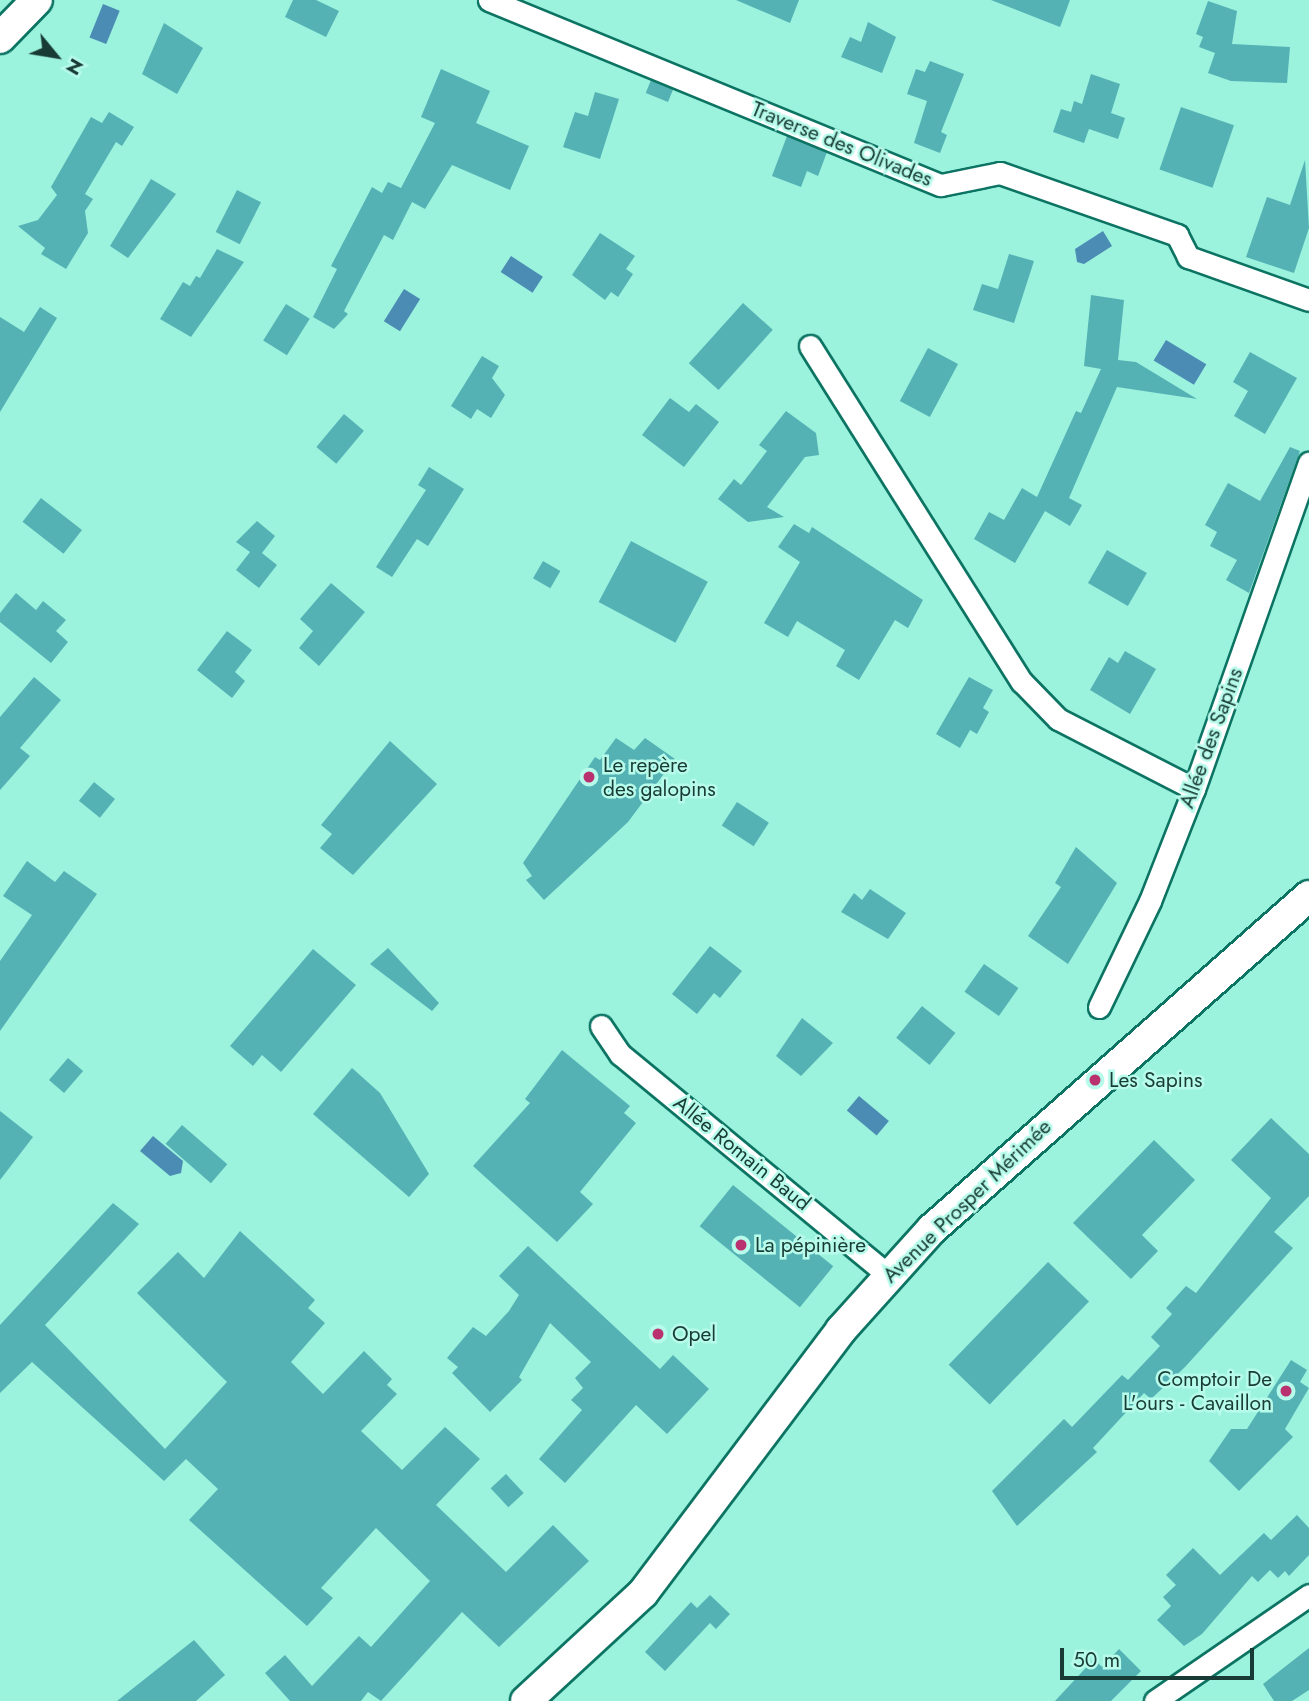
<!DOCTYPE html>
<html>
<head>
<meta charset="utf-8">
<style>
	body { margin:0 }
	#map { position:relative; width:1309px; height:1701px; overflow:hidden; background:#9bf2dd; font-family:Jost,sans-serif }
	div>[style] { position:absolute }
	[style*='--x'] { left:calc(var(--x)*1px); top:calc(var(--y)*1px); width:calc(var(--w)*1px); rotate:calc(var(--a)*1deg) }
	.water>* { inset:0; background:#4b8cb4; transform-origin:0 0 }
	.building>* { inset:0; background:#54b2b5; transform-origin:0 0 }
	.roads { filter:drop-shadow(2px 0 #0d7463) drop-shadow(-2px 0 #0d7463) drop-shadow(0 2px #0d7463) drop-shadow(0 -2px #0d7463) }
	.street>* { height:21px; margin:-10.5px; padding:0 10.5px; transform-origin:10.5px; border-radius:10.5px; background:#fff }
	.secondary>* { height:30px; margin:-15px; padding:0 15px; transform-origin:15px; border-radius:15px; background:#fff }
	.dots>* { width:19px; height:19px; translate:-50% -50%; box-sizing:border-box; border:4px solid #b7fbeb; border-radius:50% }
	span { translate:-50% -50%; white-space:nowrap; text-align:center; line-height:1.15; -webkit-text-stroke:5px #b7fbeb; paint-order:stroke }
	.street-label { font-size:21px; color:#183c35 }
	.poi-label { font-size:21px; color:#183c35 }
	.left { translate:0 -50%; text-align:left }
	.right { translate:-100% -50%; text-align:right }
	.north { position:absolute; left:21px; top:21px; width:70px; height:70px; -webkit-text-stroke:5px #b7fbeb; paint-order:stroke; rotate:120deg; font-size:19px; font-weight:700; line-height:28px; text-align:center; color:#183c35 }
	.north::after { content:''; display:block; margin:auto; width:24px; height:32px; background:#183c35; clip-path:polygon(50% 0,100% 100%,50% 72%,0 100%) }
	.scale { position:absolute; left:1060px; top:1648px; width:194px; height:32px; box-sizing:border-box; border:4px solid #183c35; border-top:0; padding-left:9px; font-size:21px; line-height:24px; white-space:nowrap; color:#183c35; -webkit-text-stroke:5px #b7fbeb; paint-order:stroke }
</style>
</head>
<body>
<div id="map">
	<div class="water">
		<div style="left:103px;top:4px;width:18px;height:36px;rotate:22deg"></div>
		<div style="clip-path:polygon(1103px 231px,1112px 246px,1084px 264px,1077px 262px,1075px 249px)"></div>
		<div style="left:511px;top:256px;width:38px;height:19px;rotate:33deg"></div>
		<div style="left:404px;top:289px;width:19px;height:38px;rotate:32deg"></div>
		<div style="left:1166px;top:340px;width:47px;height:24px;rotate:31deg"></div>
		<div style="left:859px;top:1096px;width:39px;height:19px;rotate:40deg"></div>
		<div style="clip-path:polygon(153px 1136px,183px 1161px,181px 1173px,170px 1176px,140px 1151px)"></div>
	</div>
	<div class="building">
		<div style="clip-path:polygon(293px 0,316px 0,339px 11px,326px 37px,285px 17px)"></div>
		<div style="clip-path:polygon(736px 0,799px 0,790px 23px)"></div>
		<div style="clip-path:polygon(991px 0,1070px 0,1060px 27px)"></div>
		<div style="clip-path:polygon(1208px 1px,1237px 11px,1232px 44px,1290px 47px,1287px 83px,1231px 81px,1208px 73px,1215px 53px,1199px 47px,1203px 37px,1196px 34px)"></div>
		<div style="clip-path:polygon(868px 22px,896px 37px,882px 73px,841px 57px,850px 37px,861px 42px)"></div>
		<div style="clip-path:polygon(164px 23px,203px 48px,177px 94px,142px 74px)"></div>
		<div style="clip-path:polygon(930px 61px,964px 74px,941px 132px,947px 135px,940px 153px,914px 143px,927px 101px,907px 94px,916px 69px,925px 72px)"></div>
		<div style="clip-path:polygon(441px 69px,490px 91px,476px 123px,529px 146px,510px 190px,452px 165px,425px 209px,412px 202px,393px 240px,384px 235px,344px 311px,348px 314px,334px 329px,313px 317px,337px 269px,331px 266px,372px 187px,382px 193px,388px 182px,401px 188px,435px 123px,421px 117px)"></div>
		<div style="clip-path:polygon(1091px 74px,1120px 84px,1111px 113px,1125px 118px,1118px 139px,1089px 129px,1084px 143px,1053px 132px,1061px 109px,1071px 112px,1074px 101px,1082px 104px)"></div>
		<div style="left:651px;top:80px;width:24px;height:14px;rotate:22deg"></div>
		<div style="clip-path:polygon(595px 92px,619px 99px,600px 159px,563px 147px,575px 112px,588px 116px)"></div>
		<div style="left:1181px;top:107px;width:56px;height:66px;rotate:19deg"></div>
		<div style="clip-path:polygon(109px 112px,134px 127px,122px 146px,116px 142px,85px 194px,93px 199px,85px 211px,88px 233px,66px 269px,41px 254px,45px 248px,18px 226px,38px 220px,57px 195px,51px 187px,91px 117px,102px 123px)"></div>
		<div style="clip-path:polygon(787px 136px,827px 152px,818px 176px,807px 171px,801px 187px,772px 176px)"></div>
		<div style="clip-path:polygon(1305px 160px,1309px 228px,1294px 273px,1246px 257px,1267px 197px,1290px 205px)"></div>
		<div style="clip-path:polygon(151px 179px,176px 194px,128px 258px,110px 246px)"></div>
		<div style="left:237px;top:190px;width:27px;height:47px;rotate:27deg"></div>
		<div style="clip-path:polygon(600px 233px,635px 256px,626px 269px,633px 274px,618px 297px,611px 292px,605px 300px,572px 275px)"></div>
		<div style="clip-path:polygon(217px 249px,244px 262px,191px 337px,160px 319px,183px 282px,190px 286px,196px 276px,200px 278px)"></div>
		<div style="clip-path:polygon(1009px 254px,1034px 261px,1014px 323px,973px 310px,982px 284px,998px 289px)"></div>
		<div style="clip-path:polygon(1091px 295px,1124px 300px,1118px 360px,1136px 362px,1197px 399px,1117px 387px,1069px 498px,1082px 505px,1070px 526px,1045px 511px,1015px 563px,974px 539px,989px 512px,1004px 520px,1022px 488px,1037px 497px,1076px 411px,1081px 413px,1101px 369px,1084px 366px)"></div>
		<div style="left:743px;top:303px;width:40px;height:81px;rotate:42deg"></div>
		<div style="left:286px;top:304px;width:28px;height:43px;rotate:32deg"></div>
		<div style="clip-path:polygon(40px 307px,57px 318px,0 412px,0 317px,24px 332px)"></div>
		<div style="left:928px;top:348px;width:34px;height:60px;rotate:28deg"></div>
		<div style="clip-path:polygon(1250px 352px,1297px 378px,1265px 434px,1234px 416px,1248px 391px,1233px 382px)"></div>
		<div style="clip-path:polygon(482px 356px,499px 366px,492px 378px,505px 395px,491px 418px,477px 409px,471px 419px,451px 406px)"></div>
		<div style="clip-path:polygon(670px 398px,689px 412px,696px 404px,719px 422px,684px 467px,642px 435px)"></div>
		<div style="clip-path:polygon(786px 411px,816px 433px,819px 455px,805px 457px,767px 507px,784px 517px,748px 522px,718px 499px,734px 479px,741px 485px,767px 451px,759px 445px)"></div>
		<div style="left:344px;top:414px;width:26px;height:43px;rotate:40deg"></div>
		<div style="clip-path:polygon(1290px 447px,1300px 451px,1249px 593px,1226px 580px,1237px 560px,1210px 546px,1217px 532px,1205px 525px,1228px 483px,1260px 501px)"></div>
		<div style="clip-path:polygon(429px 467px,464px 489px,428px 546px,417px 539px,392px 577px,376px 567px,426px 490px,418px 485px)"></div>
		<div style="left:41px;top:498px;width:52px;height:30px;rotate:38deg"></div>
		<div style="clip-path:polygon(257px 521px,275px 536px,262px 553px,277px 565px,259px 588px,236px 570px,250px 552px,236px 542px)"></div>
		<div style="clip-path:polygon(794px 524px,809px 533px,812px 527px,923px 600px,908px 628px,895px 620px,859px 680px,836px 666px,845px 650px,797px 621px,788px 637px,764px 623px,800px 562px,778px 547px)"></div>
		<div style="left:631px;top:541px;width:87px;height:69px;rotate:28deg"></div>
		<div style="left:1107px;top:550px;width:46px;height:38px;rotate:30deg"></div>
		<div style="left:543px;top:561px;width:20px;height:20px;rotate:30deg"></div>
		<div style="clip-path:polygon(331px 583px,365px 612px,319px 666px,299px 648px,313px 631px,300px 619px)"></div>
		<div style="clip-path:polygon(16px 593px,36px 610px,43px 601px,66px 620px,56px 631px,68px 642px,51px 663px,0 622px,0 613px)"></div>
		<div style="clip-path:polygon(227px 631px,252px 650px,235px 672px,245px 681px,232px 698px,197px 670px)"></div>
		<div style="clip-path:polygon(1125px 651px,1156px 669px,1130px 714px,1090px 690px,1109px 657px,1118px 663px)"></div>
		<div style="clip-path:polygon(34px 677px,61px 700px,20px 748px,30px 756px,0 790px,0 717px)"></div>
		<div style="clip-path:polygon(969px 677px,993px 690px,983px 708px,989px 712px,977px 734px,970px 730px,960px 748px,936px 734px)"></div>
		<div style="clip-path:polygon(616px 738px,634px 750px,645px 738px,675px 759px,628px 822px,544px 900px,526px 880px,532px 876px,523px 863px,595px 757px,600px 760px)"></div>
		<div style="clip-path:polygon(390px 741px,437px 784px,353px 875px,320px 848px,332px 834px,321px 825px)"></div>
		<div style="left:94px;top:782px;width:27px;height:24px;rotate:39deg"></div>
		<div style="left:737px;top:802px;width:38px;height:28px;rotate:33deg"></div>
		<div style="clip-path:polygon(1076px 847px,1117px 883px,1068px 964px,1028px 936px,1061px 887px,1055px 883px)"></div>
		<div style="clip-path:polygon(27px 861px,55px 882px,64px 871px,97px 894px,0 1031px,0 961px,32px 915px,3px 896px)"></div>
		<div style="clip-path:polygon(870px 889px,906px 913px,888px 939px,841px 912px,854px 893px,862px 900px)"></div>
		<div style="clip-path:polygon(710px 946px,742px 971px,720px 998px,714px 993px,697px 1014px,672px 994px)"></div>
		<div style="clip-path:polygon(388px 948px,439px 1003px,432px 1011px,370px 964px)"></div>
		<div style="clip-path:polygon(313px 949px,356px 985px,281px 1072px,262px 1055px,253px 1066px,230px 1046px)"></div>
		<div style="left:984px;top:964px;width:42px;height:34px;rotate:35deg"></div>
		<div style="left:922px;top:1006px;width:43px;height:41px;rotate:39deg"></div>
		<div style="clip-path:polygon(802px 1018px,833px 1043px,801px 1076px,776px 1056px)"></div>
		<div style="clip-path:polygon(562px 1050px,630px 1106px,624px 1113px,636px 1123px,580px 1192px,593px 1204px,557px 1242px,473px 1166px,530px 1103px,525px 1099px)"></div>
		<div style="left:68px;top:1058px;width:20px;height:29px;rotate:41deg"></div>
		<div style="clip-path:polygon(352px 1068px,380px 1093px,429px 1174px,409px 1197px,313px 1114px)"></div>
		<div style="clip-path:polygon(0 1111px,33px 1137px,0 1180px)"></div>
		<div style="clip-path:polygon(1271px 1118px,1309px 1154px,1309px 1196px,1274px 1232px,1293px 1248px,1185px 1367px,1151px 1399px,1144px 1393px,1093px 1448px,1097px 1452px,1017px 1526px,992px 1491px,1064px 1419px,1072px 1427px,1122px 1375px,1128px 1380px,1160px 1346px,1151px 1337px,1172px 1314px,1166px 1308px,1186px 1286px,1196px 1293px,1271px 1198px,1231px 1160px)"></div>
		<div style="left:182px;top:1125px;width:60px;height:25px;rotate:41deg"></div>
		<div style="clip-path:polygon(1154px 1140px,1195px 1180px,1142px 1235px,1158px 1251px,1131px 1279px,1073px 1223px)"></div>
		<div style="left:733px;top:1185px;width:129px;height:53px;rotate:39deg"></div>
		<div style="clip-path:polygon(113px 1203px,139px 1224px,45px 1325px,165px 1449px,227px 1382px,137px 1293px,178px 1252px,204px 1278px,240px 1231px,315px 1300px,308px 1308px,325px 1323px,291px 1362px,323px 1394px,364px 1351px,392px 1379px,387px 1385px,397px 1394px,361px 1431px,402px 1470px,445px 1427px,480px 1459px,436px 1505px,506px 1572px,553px 1525px,589px 1561px,499px 1647px,462px 1612px,381px 1701px,368px 1692px,361px 1701px,290px 1701px,265px 1673px,285px 1655px,312px 1686px,359px 1636px,371px 1647px,430px 1581px,376px 1528px,321px 1588px,333px 1598px,307px 1626px,189px 1520px,218px 1489px,186px 1459px,164px 1481px,32px 1362px,0 1393px,0 1325px)"></div>
		<div style="clip-path:polygon(528px 1246px,660px 1369px,673px 1355px,709px 1389px,667px 1434px,636px 1405px,565px 1483px,539px 1459px,582px 1410px,571px 1400px,583px 1388px,575px 1378px,591px 1362px,550px 1323px,519px 1377px,522px 1380px,490px 1412px,452px 1373px,458px 1367px,447px 1358px,473px 1327px,486px 1336px,509px 1311px,519px 1295px,499px 1276px)"></div>
		<div style="left:1048px;top:1262px;width:57px;height:143px;rotate:44deg"></div>
		<div style="clip-path:polygon(1291px 1360px,1307px 1370px,1300px 1382px,1309px 1388px,1285px 1429px,1293px 1437px,1239px 1491px,1209px 1461px,1231px 1429px,1247px 1429px)"></div>
		<div style="left:506px;top:1474px;width:26px;height:21px;rotate:47deg"></div>
		<div style="clip-path:polygon(1297px 1515px,1309px 1528px,1309px 1555px,1289px 1576px,1285px 1571px,1278px 1578px,1270px 1570px,1258px 1582px,1252px 1576px,1202px 1634px,1184px 1646px,1157px 1620px,1171px 1606px,1163px 1597px,1176px 1585px,1166px 1575px,1193px 1548px,1220px 1575px,1264px 1533px,1271px 1540px)"></div>
		<div style="clip-path:polygon(710px 1595px,730px 1614px,716px 1629px,710px 1623px,665px 1671px,645px 1652px,691px 1602px,697px 1608px)"></div>
		<div style="clip-path:polygon(194px 1640px,225px 1675px,196px 1701px,117px 1701px)"></div>
		<div style="clip-path:polygon(1309px 1648px,1309px 1690px,1292px 1701px,1274px 1701px,1263px 1684px)"></div>
		<div style="clip-path:polygon(1119px 1649px,1141px 1671px,1111px 1701px,1055px 1701px,1094px 1659px,1102px 1667px)"></div>
	</div>
	<div class="roads">
		<div class="street">
			<div style="--x:489;--y:0;--w:488;--a:22.3"></div>
			<div style="--x:941;--y:185;--w:60;--a:-11.5"></div>
			<div style="--x:1000;--y:173;--w:188;--a:19.3"></div>
			<div style="--x:1177;--y:235;--w:25;--a:63"></div>
			<div style="--x:1188;--y:257;--w:128;--a:19.6"></div>
			<div style="--x:810;--y:346;--w:397;--a:57.8"></div>
			<div style="--x:1022;--y:682;--w:52;--a:45.8"></div>
			<div style="--x:1058;--y:719;--w:153;--a:27.2"></div>
			<div style="--x:1099;--y:1007;--w:118;--a:-64.3"></div>
			<div style="--x:1150;--y:901;--w:120;--a:-68.6"></div>
			<div style="--x:1194;--y:789;--w:346;--a:-70.6"></div>
			<div style="--x:601;--y:1026;--w:34;--a:56"></div>
			<div style="--x:620;--y:1054;--w:347;--a:39.5"></div>
			<div style="--x:1155;--y:1701;--w:187;--a:-34.5"></div>
		</div>
		<div class="secondary">
			<div style="--x:0;--y:38;--w:53;--a:-45.8"></div>
			<div style="--x:526;--y:1701;--w:159;--a:-42.7"></div>
			<div style="--x:643;--y:1593;--w:329;--a:-53"></div>
			<div style="--x:841;--y:1330;--w:136;--a:-48"></div>
			<div style="--x:932;--y:1229;--w:503;--a:-41.45"></div>
		</div>
	</div>
	<div class="dots">
		<div style="left:589px;top:777px;background:#ba316f"></div>
		<div style="left:1095px;top:1080px;background:#ba316f"></div>
		<div style="left:741px;top:1245px;background:#ba316f"></div>
		<div style="left:658px;top:1334px;background:#ba316f"></div>
		<div style="left:1286px;top:1391px;background:#ba316f"></div>
	</div>
	<div class="street-label">
		<span style="left:842px;top:144px;rotate:22deg">Traverse des Olivades</span>
		<span style="left:1211px;top:738px;rotate:-70deg">Allée des Sapins</span>
		<span style="left:742px;top:1153px;rotate:39deg">Allée Romain Baud</span>
		<span style="left:967px;top:1201px;rotate:-44deg">Avenue Prosper Mérimée</span>
	</div>
	<div class="poi-label">
		<span class="left" style="left:603px;top:777px">Le repère<br>des galopins</span>
		<span class="left" style="left:1109px;top:1080px">Les Sapins</span>
		<span class="left" style="left:755px;top:1245px">La pépinière</span>
		<span class="left" style="left:672px;top:1334px">Opel</span>
		<span class="right" style="left:1272px;top:1391px">Comptoir De<br>L'ours - Cavaillon</span>
	</div>
	<div class="north">N</div>
	<div class="scale">50 m</div>
</div>
</body>
</html>
